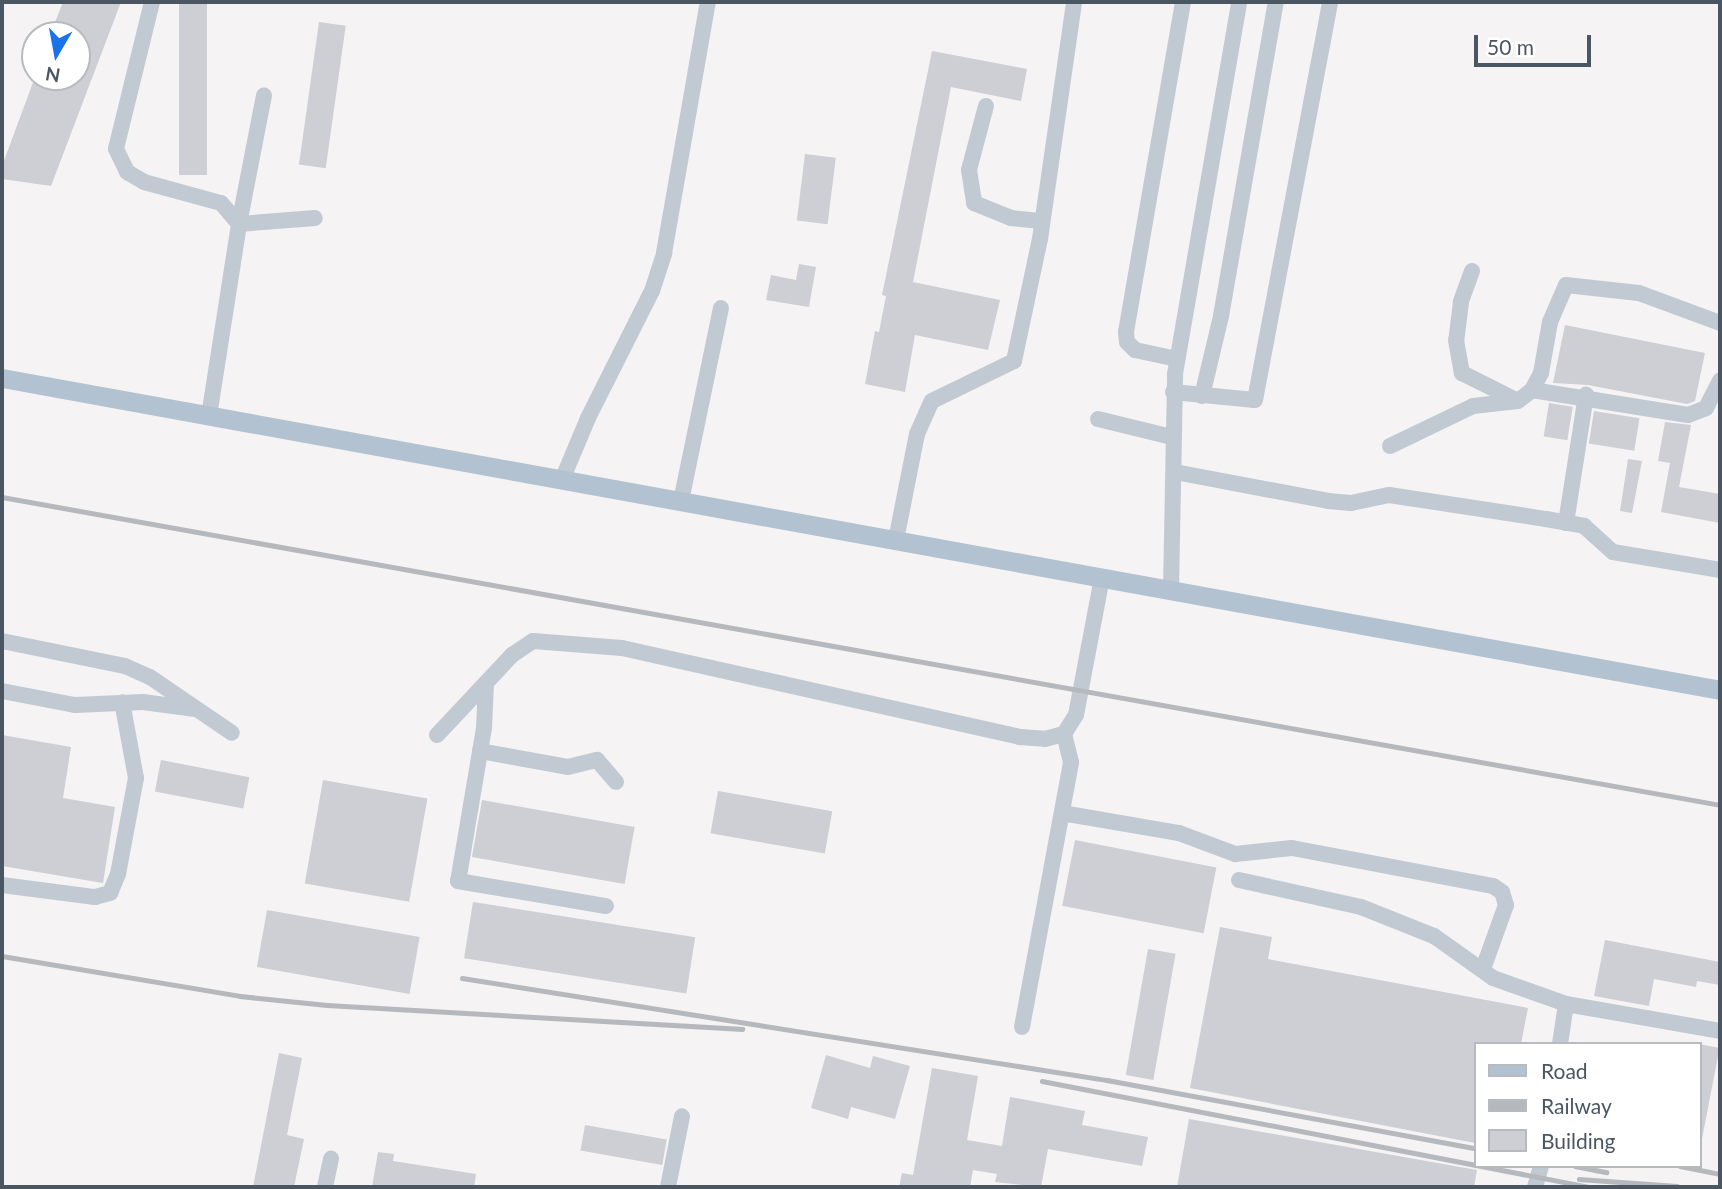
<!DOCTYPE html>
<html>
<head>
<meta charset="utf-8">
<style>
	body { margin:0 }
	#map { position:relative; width:1722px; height:1189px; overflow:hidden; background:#f5f3f3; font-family:Lato,sans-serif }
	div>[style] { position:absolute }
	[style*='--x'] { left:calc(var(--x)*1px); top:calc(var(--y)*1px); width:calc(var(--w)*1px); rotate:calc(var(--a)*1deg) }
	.building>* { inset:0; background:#cdcfd5; transform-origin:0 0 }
	.minor>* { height:16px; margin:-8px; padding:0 8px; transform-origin:8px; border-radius:8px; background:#c1cad2 }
	.major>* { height:19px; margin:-9.5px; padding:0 9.5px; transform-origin:9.5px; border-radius:9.5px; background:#b3c2d1 }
	.rail>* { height:4.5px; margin:-2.25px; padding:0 2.25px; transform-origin:2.25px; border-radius:2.25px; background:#b5b8bd }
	span { translate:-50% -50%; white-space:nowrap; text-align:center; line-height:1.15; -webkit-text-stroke:5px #fff; paint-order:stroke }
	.frame { position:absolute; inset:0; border:4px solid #4a5661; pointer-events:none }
	.legend { position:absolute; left:1474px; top:1042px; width:228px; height:126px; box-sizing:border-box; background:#fff; border:2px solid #b7bbc0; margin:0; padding:9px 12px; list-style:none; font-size:21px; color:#4a5661 }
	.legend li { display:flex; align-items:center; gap:14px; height:35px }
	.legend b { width:35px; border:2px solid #b7bbc0 }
	.north { position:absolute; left:21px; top:21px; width:70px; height:70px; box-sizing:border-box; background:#fff; border:2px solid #b7bbc0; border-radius:50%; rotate:190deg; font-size:19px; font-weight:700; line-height:28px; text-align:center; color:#4a5661 }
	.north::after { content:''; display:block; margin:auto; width:24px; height:32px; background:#1a73e8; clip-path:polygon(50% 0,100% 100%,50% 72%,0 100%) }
	.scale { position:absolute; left:1474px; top:35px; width:117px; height:32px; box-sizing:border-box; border:4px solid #4a5661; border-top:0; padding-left:9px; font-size:21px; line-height:24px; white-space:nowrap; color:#4a5661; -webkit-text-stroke:5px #fff; paint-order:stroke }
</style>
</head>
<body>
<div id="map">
	<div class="building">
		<div style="clip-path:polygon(63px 2px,121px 2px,51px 186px,2px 179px,2px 166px,35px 77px,77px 77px,77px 35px,50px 35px)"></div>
		<div style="left:179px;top:2px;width:28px;height:173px"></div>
		<div style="left:319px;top:22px;width:27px;height:144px;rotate:8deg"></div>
		<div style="clip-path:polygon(932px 51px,1027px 69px,1021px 101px,951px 87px,913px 282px,1000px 300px,988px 350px,915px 335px,905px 392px,865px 384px,875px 331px,879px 332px,886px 296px,882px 295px)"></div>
		<div style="left:805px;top:154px;width:31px;height:67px;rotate:7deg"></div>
		<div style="clip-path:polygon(799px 264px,816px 267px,809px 307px,766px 300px,771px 275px,796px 280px)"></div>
		<div style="clip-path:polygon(1565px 325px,1705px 353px,1695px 401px,1687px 404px,1588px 385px,1553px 383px)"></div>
		<div style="left:1549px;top:403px;width:24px;height:34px;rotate:9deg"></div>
		<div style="left:1594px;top:411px;width:46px;height:33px;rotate:9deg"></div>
		<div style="clip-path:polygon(1665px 422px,1691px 425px,1679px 487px,1720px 494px,1720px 523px,1661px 512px,1670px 463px,1658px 461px)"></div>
		<div style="clip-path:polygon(1628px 459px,1642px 461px,1632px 513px,1620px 511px)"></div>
		<div style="clip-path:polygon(2px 735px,71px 747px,63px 798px,115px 807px,103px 883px,2px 866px)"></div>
		<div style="left:161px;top:760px;width:90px;height:32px;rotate:11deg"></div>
		<div style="left:323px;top:780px;width:106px;height:105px;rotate:10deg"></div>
		<div style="left:718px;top:791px;width:116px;height:43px;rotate:10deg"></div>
		<div style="left:482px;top:800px;width:155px;height:58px;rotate:10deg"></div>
		<div style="left:1075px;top:840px;width:144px;height:67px;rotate:11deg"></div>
		<div style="left:473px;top:902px;width:225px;height:57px;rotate:9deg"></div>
		<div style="left:267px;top:910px;width:155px;height:58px;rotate:10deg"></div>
		<div style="clip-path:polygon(1220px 927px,1272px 937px,1268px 959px,1528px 1008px,1521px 1044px,1475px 1044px,1475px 1143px,1190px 1088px)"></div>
		<div style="clip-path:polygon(1605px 940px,1720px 962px,1720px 985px,1697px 981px,1696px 987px,1654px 979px,1649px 1006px,1594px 996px)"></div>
		<div style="left:1148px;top:949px;width:28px;height:128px;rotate:10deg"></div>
		<div style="left:1699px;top:1044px;width:21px;height:116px;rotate:11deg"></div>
		<div style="clip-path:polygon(279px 1053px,302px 1058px,287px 1135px,304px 1139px,294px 1187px,253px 1187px)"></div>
		<div style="clip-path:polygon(826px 1055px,870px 1068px,873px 1056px,910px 1066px,895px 1119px,851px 1107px,848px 1119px,811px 1108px)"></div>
		<div style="clip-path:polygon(932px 1068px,978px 1076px,967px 1140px,1002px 1146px,1010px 1097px,1085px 1111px,1082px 1125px,1148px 1137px,1142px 1166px,1048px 1149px,1041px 1187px,995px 1182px,997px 1174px,973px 1170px,970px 1187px,899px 1187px,902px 1173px,913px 1175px)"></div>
		<div style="clip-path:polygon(1189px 1119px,1477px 1170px,1474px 1187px,1177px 1187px)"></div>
		<div style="left:585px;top:1125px;width:83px;height:26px;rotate:10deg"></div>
		<div style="clip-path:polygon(378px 1152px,394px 1154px,393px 1161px,476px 1174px,474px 1187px,372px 1187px)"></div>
	</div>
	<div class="minor">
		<div style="--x:152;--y:2;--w:151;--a:103.8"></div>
		<div style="--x:116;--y:149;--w:25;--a:64"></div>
		<div style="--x:127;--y:172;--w:20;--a:30"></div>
		<div style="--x:144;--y:182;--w:80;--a:15.3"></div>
		<div style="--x:221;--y:203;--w:28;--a:49"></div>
		<div style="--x:239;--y:224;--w:131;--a:-79"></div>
		<div style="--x:986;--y:106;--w:66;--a:104.9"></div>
		<div style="--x:969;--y:170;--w:33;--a:81"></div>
		<div style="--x:974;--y:203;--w:40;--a:22"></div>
		<div style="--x:1011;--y:218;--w:31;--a:6"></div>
		<div style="--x:1472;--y:271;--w:33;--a:110"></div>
		<div style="--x:1461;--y:302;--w:38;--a:97"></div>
		<div style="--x:1456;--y:340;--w:34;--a:80"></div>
		<div style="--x:1462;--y:373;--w:60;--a:26.6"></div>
		<div style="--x:1177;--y:359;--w:43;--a:-167.9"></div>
		<div style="--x:1135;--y:350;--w:11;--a:-135"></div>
		<div style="--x:1127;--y:342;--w:10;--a:-96"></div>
		<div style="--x:1126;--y:332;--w:335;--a:-80.2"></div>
		<div style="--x:1532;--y:390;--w:158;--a:9.1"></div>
		<div style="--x:1688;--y:415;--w:19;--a:-21"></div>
		<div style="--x:1706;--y:408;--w:31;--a:-63"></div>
		<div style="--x:1173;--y:392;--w:82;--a:5.6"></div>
		<div style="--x:1255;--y:400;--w:405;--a:-79.3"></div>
		<div style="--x:1202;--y:396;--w:82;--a:-76.6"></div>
		<div style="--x:1221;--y:316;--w:319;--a:-80.1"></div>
		<div style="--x:209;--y:416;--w:194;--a:-81.1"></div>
		<div style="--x:239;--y:224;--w:76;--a:-4.5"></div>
		<div style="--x:1098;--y:419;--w:76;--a:13.7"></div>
		<div style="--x:1390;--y:446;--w:92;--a:-25.7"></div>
		<div style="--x:1473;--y:406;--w:45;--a:-6.3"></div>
		<div style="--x:1518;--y:401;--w:18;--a:-38"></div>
		<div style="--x:1532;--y:390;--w:19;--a:-62"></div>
		<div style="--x:1541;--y:373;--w:52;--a:-80"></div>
		<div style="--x:1550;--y:322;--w:40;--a:-66.6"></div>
		<div style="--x:1566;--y:285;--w:73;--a:6.3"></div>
		<div style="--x:1639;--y:293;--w:86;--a:20.3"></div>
		<div style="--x:1175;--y:472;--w:156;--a:10.7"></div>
		<div style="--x:1328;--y:501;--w:23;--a:5"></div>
		<div style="--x:1351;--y:503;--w:39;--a:-12"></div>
		<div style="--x:1389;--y:495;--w:159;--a:8.7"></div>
		<div style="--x:1546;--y:519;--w:39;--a:10"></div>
		<div style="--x:1584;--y:526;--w:39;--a:42"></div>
		<div style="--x:1613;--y:552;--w:109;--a:9.5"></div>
		<div style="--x:562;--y:480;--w:67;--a:-67.2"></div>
		<div style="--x:588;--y:418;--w:142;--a:-63.3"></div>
		<div style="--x:652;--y:291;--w:40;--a:-72"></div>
		<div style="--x:664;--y:253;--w:255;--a:-80.1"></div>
		<div style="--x:681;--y:501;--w:197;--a:-78.3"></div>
		<div style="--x:1566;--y:523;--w:130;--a:-81.1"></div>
		<div style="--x:896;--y:540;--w:108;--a:-78.8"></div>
		<div style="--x:917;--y:434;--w:36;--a:-66"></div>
		<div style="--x:932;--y:401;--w:91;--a:-26"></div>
		<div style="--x:1014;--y:361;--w:125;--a:-78"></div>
		<div style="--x:1040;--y:239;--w:239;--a:-81.8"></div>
		<div style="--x:1171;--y:590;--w:216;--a:-88.9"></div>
		<div style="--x:1175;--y:374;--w:377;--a:-80.2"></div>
		<div style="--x:2;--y:641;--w:126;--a:11.5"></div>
		<div style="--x:125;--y:666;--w:27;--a:24"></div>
		<div style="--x:150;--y:677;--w:99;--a:34.3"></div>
		<div style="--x:486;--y:683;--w:45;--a:92.5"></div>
		<div style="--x:484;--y:728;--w:155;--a:99.6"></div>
		<div style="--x:458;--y:881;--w:150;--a:9.6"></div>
		<div style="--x:2;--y:691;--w:74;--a:10.9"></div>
		<div style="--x:75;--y:705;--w:68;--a:-2.5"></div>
		<div style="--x:143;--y:702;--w:51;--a:7.8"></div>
		<div style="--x:437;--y:735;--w:110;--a:-46.8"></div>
		<div style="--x:512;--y:655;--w:25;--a:-34"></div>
		<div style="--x:533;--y:641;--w:89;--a:4.5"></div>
		<div style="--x:622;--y:648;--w:407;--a:12.6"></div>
		<div style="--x:1019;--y:737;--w:26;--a:4"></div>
		<div style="--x:1045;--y:739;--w:20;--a:-15"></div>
		<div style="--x:1064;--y:734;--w:22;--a:-58"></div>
		<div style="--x:1076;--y:715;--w:139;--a:-79.3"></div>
		<div style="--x:480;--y:751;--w:89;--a:10.3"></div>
		<div style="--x:568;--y:767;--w:30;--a:-14"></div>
		<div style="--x:597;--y:760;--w:29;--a:49"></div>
		<div style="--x:1062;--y:813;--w:119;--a:9.7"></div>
		<div style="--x:1179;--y:833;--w:60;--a:20.6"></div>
		<div style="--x:1235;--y:854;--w:57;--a:-6"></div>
		<div style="--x:1292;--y:848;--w:205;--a:10.7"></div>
		<div style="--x:1493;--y:886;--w:11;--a:34"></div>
		<div style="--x:1502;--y:892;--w:14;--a:73"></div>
		<div style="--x:1506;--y:905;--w:68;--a:109.8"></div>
		<div style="--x:1239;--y:880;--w:125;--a:12.5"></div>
		<div style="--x:1361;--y:907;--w:79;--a:21.7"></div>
		<div style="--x:1434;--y:936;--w:72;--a:35.4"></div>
		<div style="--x:1493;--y:978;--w:77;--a:19.6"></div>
		<div style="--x:1566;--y:1004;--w:156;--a:9.9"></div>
		<div style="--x:2;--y:885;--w:94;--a:7.4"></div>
		<div style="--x:95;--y:897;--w:16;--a:-15"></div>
		<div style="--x:110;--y:893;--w:21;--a:-67"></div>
		<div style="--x:118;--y:874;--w:98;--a:-79.4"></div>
		<div style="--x:136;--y:778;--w:77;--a:-100.4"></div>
		<div style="--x:1022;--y:1027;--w:269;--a:-79.5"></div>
		<div style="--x:1071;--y:762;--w:29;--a:-104"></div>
		<div style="--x:1560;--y:1044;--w:40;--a:-81.5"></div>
		<div style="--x:325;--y:1187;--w:29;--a:-78"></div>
		<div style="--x:668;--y:1187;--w:72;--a:-78.8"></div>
		<div style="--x:1535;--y:1187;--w:22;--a:-74"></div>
	</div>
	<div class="major">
		<div style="--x:2;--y:378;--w:1746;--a:10.29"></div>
	</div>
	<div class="rail">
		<div style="--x:2;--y:497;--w:1745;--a:10.16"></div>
		<div style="--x:2;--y:956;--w:241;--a:9.5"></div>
		<div style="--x:240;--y:996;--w:87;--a:5.9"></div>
		<div style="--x:327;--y:1005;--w:416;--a:3.3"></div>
		<div style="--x:462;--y:978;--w:653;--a:8.99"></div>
		<div style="--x:1107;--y:1080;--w:374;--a:10.5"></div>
		<div style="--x:1042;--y:1081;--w:558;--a:10.95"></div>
		<div style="--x:1575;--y:1166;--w:32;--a:11"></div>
		<div style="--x:1680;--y:1166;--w:41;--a:11.3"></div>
		<div style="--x:1579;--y:1179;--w:98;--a:4.1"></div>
	</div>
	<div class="frame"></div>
	<ul class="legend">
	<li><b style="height:9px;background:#b3c2d1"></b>Road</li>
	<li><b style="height:9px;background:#b5b8bd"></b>Railway</li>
	<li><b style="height:19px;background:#cdcfd5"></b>Building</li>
	</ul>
	<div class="north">N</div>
	<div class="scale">50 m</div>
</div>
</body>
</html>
